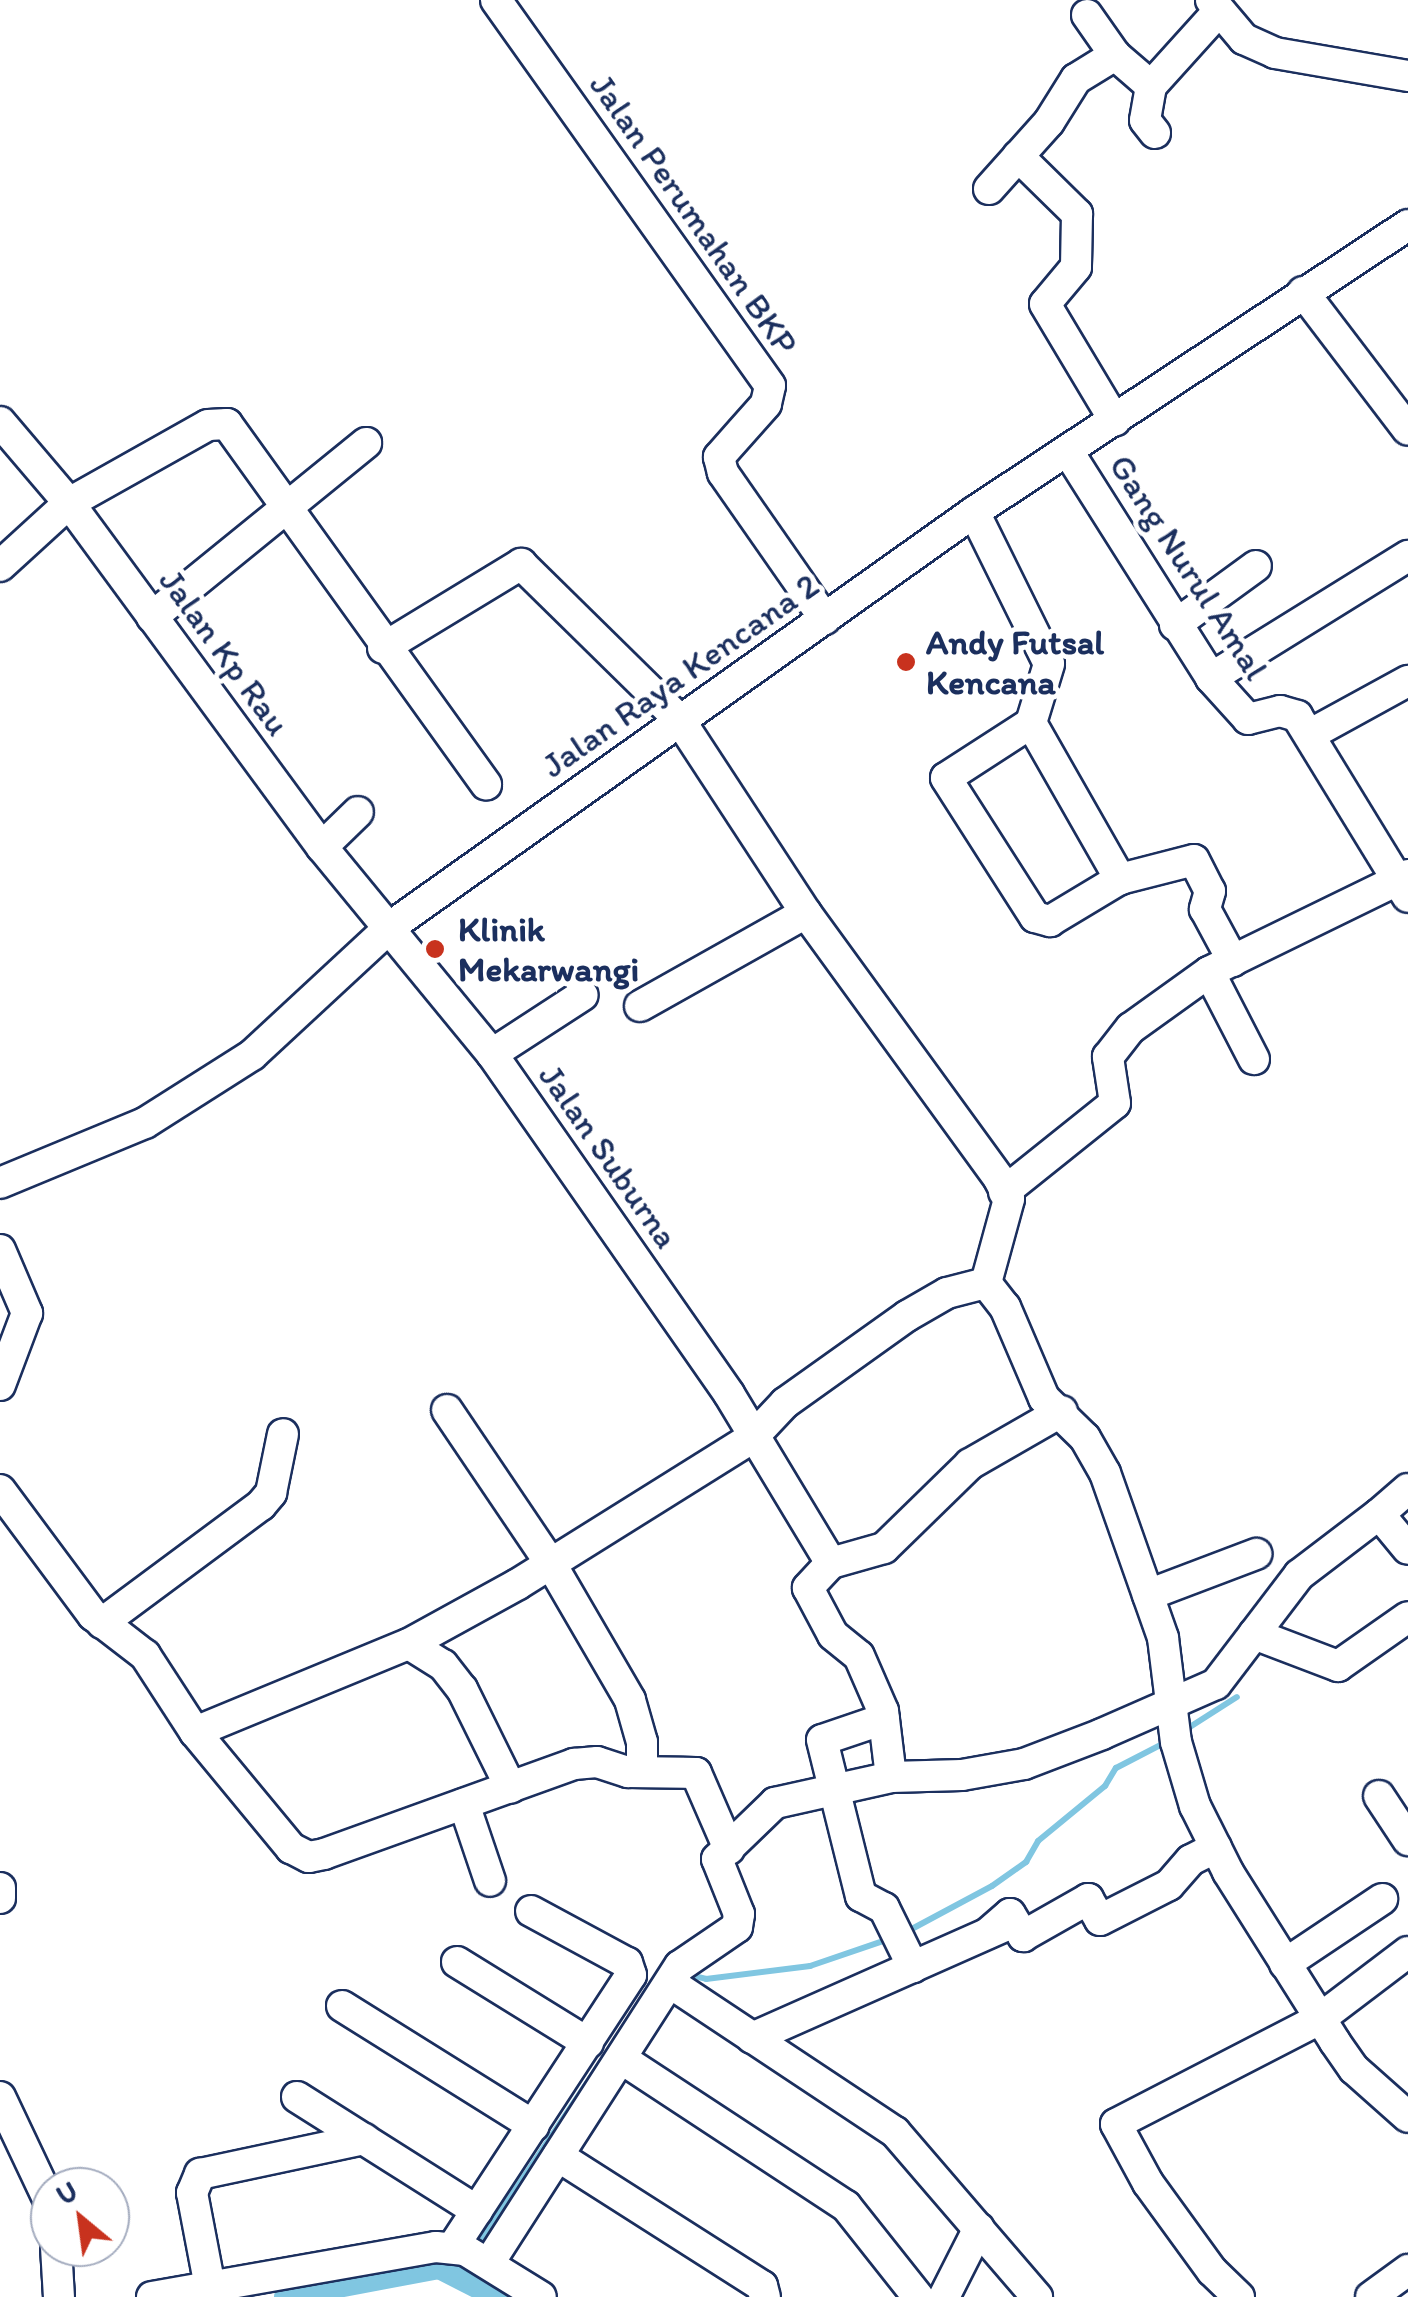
<!DOCTYPE html>
<html>
<head>
<meta charset="utf-8">
<style>
	body { margin:0 }
	#map { position:relative; width:1408px; height:2297px; overflow:hidden; background:#fff; font-family:Itim,sans-serif }
	div>[style] { position:absolute }
	[style*='--x'] { left:calc(var(--x)*1px); top:calc(var(--y)*1px); width:calc(var(--w)*1px); rotate:calc(var(--a)*1deg) }
	.stream>* { height:6px; margin:-3px; padding:0 3px; transform-origin:3px; border-radius:3px; background:#80c6e1 }
	.canal>* { height:22px; margin:-11px; padding:0 11px; transform-origin:11px; border-radius:11px; background:#80c6e1 }
	.roads { filter:drop-shadow(2px 0 #1b2f5e) drop-shadow(-2px 0 #1b2f5e) drop-shadow(0 2px #1b2f5e) drop-shadow(0 -2px #1b2f5e) }
	.minor>* { height:30px; margin:-15px; padding:0 15px; transform-origin:15px; border-radius:15px; background:#fff }
	.dots>* { width:28px; height:28px; translate:-50% -50%; box-sizing:border-box; border:5px solid #fff; border-radius:50% }
	span { translate:-50% -50%; white-space:nowrap; text-align:center; line-height:1.15; -webkit-text-stroke:10px #fff; paint-order:stroke }
	.street-label { font-size:35px; color:#1b2f5e }
	.poi-label { font-size:35px; color:#1b2f5e; font-weight:700 }
	.left { translate:0 -50%; text-align:left }
	.north { position:absolute; left:30px; top:2167px; width:100px; height:100px; box-sizing:border-box; background:#fff; border:2px solid #a4acbf; border-radius:50%; rotate:331deg; font-size:28px; font-weight:700; line-height:40px; text-align:center; color:#1b2f5e }
	.north::after { content:''; display:block; margin:auto; width:35px; height:45px; background:#c8321e; clip-path:polygon(50% 0,100% 100%,50% 72%,0 100%) }
</style>
</head>
<body>
<div id="map">
	<div class="stream">
		<div style="--x:1182;--y:1732;--w:65;--a:-32.5"></div>
		<div style="--x:908;--y:1931;--w:95;--a:-28.2"></div>
		<div style="--x:992;--y:1886;--w:42;--a:-35.2"></div>
		<div style="--x:1026;--y:1862;--w:24;--a:-60"></div>
		<div style="--x:1038;--y:1841;--w:87;--a:-39.4"></div>
		<div style="--x:1105;--y:1786;--w:21;--a:-59"></div>
		<div style="--x:1116;--y:1768;--w:59;--a:-27.4"></div>
		<div style="--x:685;--y:1974;--w:22;--a:13"></div>
		<div style="--x:706;--y:1979;--w:105;--a:-7.1"></div>
		<div style="--x:810;--y:1966;--w:87;--a:-18.9"></div>
		<div style="--x:478;--y:2245;--w:326;--a:-56.1"></div>
		<div style="--x:459;--y:2276;--w:19;--a:-58"></div>
	</div>
	<div class="canal">
		<div style="--x:285;--y:2297;--w:157;--a:-10.7"></div>
		<div style="--x:439;--y:2268;--w:64;--a:27"></div>
	</div>
	<div class="roads">
		<div class="minor">
			<div style="--x:496;--y:0;--w:473;--a:54.6"></div>
			<div style="--x:770;--y:386;--w:18;--a:103"></div>
			<div style="--x:766;--y:404;--w:71;--a:131.6"></div>
			<div style="--x:719;--y:457;--w:16;--a:76"></div>
			<div style="--x:723;--y:473;--w:178;--a:55.1"></div>
			<div style="--x:1211;--y:0;--w:51;--a:49.8"></div>
			<div style="--x:1244;--y:39;--w:34;--a:24"></div>
			<div style="--x:1275;--y:53;--w:135;--a:9.8"></div>
			<div style="--x:1087;--y:15;--w:49;--a:55"></div>
			<div style="--x:1115;--y:55;--w:48;--a:40.7"></div>
			<div style="--x:1155;--y:133;--w:16;--a:-128"></div>
			<div style="--x:1145;--y:120;--w:35;--a:-80"></div>
			<div style="--x:1151;--y:86;--w:98;--a:-47.9"></div>
			<div style="--x:1018;--y:156;--w:83;--a:44.5"></div>
			<div style="--x:1077;--y:214;--w:53;--a:91.1"></div>
			<div style="--x:1076;--y:267;--w:48;--a:130"></div>
			<div style="--x:1045;--y:304;--w:136;--a:59.1"></div>
			<div style="--x:989;--y:189;--w:90;--a:-48.2"></div>
			<div style="--x:1049;--y:122;--w:51;--a:-57.9"></div>
			<div style="--x:1076;--y:79;--w:46;--a:-31.6"></div>
			<div style="--x:1303;--y:292;--w:173;--a:52.7"></div>
			<div style="--x:0;--y:422;--w:106;--a:49.6"></div>
			<div style="--x:69;--y:503;--w:427;--a:53.7"></div>
			<div style="--x:322;--y:847;--w:268;--a:50.6"></div>
			<div style="--x:492;--y:1054;--w:414;--a:55.1"></div>
			<div style="--x:729;--y:1394;--w:197;--a:58.9"></div>
			<div style="--x:1069;--y:453;--w:266;--a:57.7"></div>
			<div style="--x:1211;--y:678;--w:55;--a:47.9"></div>
			<div style="--x:1248;--y:719;--w:33;--a:-14"></div>
			<div style="--x:1280;--y:711;--w:18;--a:16"></div>
			<div style="--x:1297;--y:716;--w:212;--a:58.5"></div>
			<div style="--x:974;--y:512;--w:169;--a:63.7"></div>
			<div style="--x:1049;--y:664;--w:62;--a:107"></div>
			<div style="--x:1031;--y:723;--w:180;--a:60.3"></div>
			<div style="--x:0;--y:566;--w:93;--a:-42.4"></div>
			<div style="--x:69;--y:503;--w:159;--a:-29.3"></div>
			<div style="--x:208;--y:425;--w:19;--a:-3"></div>
			<div style="--x:227;--y:424;--w:444;--a:54.3"></div>
			<div style="--x:152;--y:617;--w:276;--a:-39.1"></div>
			<div style="--x:1175;--y:625;--w:100;--a:-36.1"></div>
			<div style="--x:383;--y:648;--w:162;--a:-31.3"></div>
			<div style="--x:521;--y:564;--w:221;--a:44.5"></div>
			<div style="--x:679;--y:719;--w:232;--a:56.8"></div>
			<div style="--x:806;--y:913;--w:329;--a:54"></div>
			<div style="--x:999;--y:1179;--w:22;--a:63"></div>
			<div style="--x:1009;--y:1199;--w:87;--a:105.3"></div>
			<div style="--x:986;--y:1283;--w:31;--a:52"></div>
			<div style="--x:1005;--y:1307;--w:99;--a:66.8"></div>
			<div style="--x:1044;--y:1398;--w:57;--a:44.3"></div>
			<div style="--x:1085;--y:1438;--w:40;--a:60.3"></div>
			<div style="--x:1105;--y:1473;--w:175;--a:70.6"></div>
			<div style="--x:1163;--y:1638;--w:105;--a:82.9"></div>
			<div style="--x:1176;--y:1742;--w:67;--a:73.5"></div>
			<div style="--x:1195;--y:1806;--w:74;--a:63.4"></div>
			<div style="--x:1228;--y:1872;--w:201;--a:57.8"></div>
			<div style="--x:1335;--y:2042;--w:33;--a:55"></div>
			<div style="--x:1354;--y:2069;--w:72;--a:41.6"></div>
			<div style="--x:1211;--y:678;--w:232;--a:-31.8"></div>
			<div style="--x:1031;--y:723;--w:101;--a:147.1"></div>
			<div style="--x:946;--y:778;--w:165;--a:57.4"></div>
			<div style="--x:1035;--y:917;--w:16;--a:15"></div>
			<div style="--x:1050;--y:921;--w:82;--a:-31"></div>
			<div style="--x:1120;--y:879;--w:76;--a:-14.4"></div>
			<div style="--x:1194;--y:860;--w:35;--a:63"></div>
			<div style="--x:1210;--y:891;--w:19;--a:106"></div>
			<div style="--x:1205;--y:909;--w:59;--a:61.7"></div>
			<div style="--x:1311;--y:734;--w:111;--a:-28.7"></div>
			<div style="--x:322;--y:847;--w:50;--a:-44.2"></div>
			<div style="--x:1209;--y:972;--w:98;--a:62.7"></div>
			<div style="--x:640;--y:1006;--w:190;--a:-29.3"></div>
			<div style="--x:492;--y:1054;--w:108;--a:-33"></div>
			<div style="--x:0;--y:1183;--w:157;--a:-22.5"></div>
			<div style="--x:145;--y:1123;--w:127;--a:-32.4"></div>
			<div style="--x:252;--y:1055;--w:188;--a:-42.8"></div>
			<div style="--x:390;--y:927;--w:716;--a:-35.4"></div>
			<div style="--x:974;--y:512;--w:520;--a:-33.48"></div>
			<div style="--x:1004;--y:1192;--w:142;--a:-38.7"></div>
			<div style="--x:1115;--y:1103;--w:47;--a:-98.7"></div>
			<div style="--x:1108;--y:1057;--w:37;--a:-52"></div>
			<div style="--x:1131;--y:1028;--w:96;--a:-35.7"></div>
			<div style="--x:1209;--y:972;--w:221;--a:-26"></div>
			<div style="--x:0;--y:1250;--w:69;--a:66.8"></div>
			<div style="--x:27;--y:1313;--w:77;--a:110.6"></div>
			<div style="--x:447;--y:1410;--w:186;--a:56"></div>
			<div style="--x:551;--y:1564;--w:157;--a:59.8"></div>
			<div style="--x:630;--y:1700;--w:44;--a:74.1"></div>
			<div style="--x:642;--y:1742;--w:30;--a:90"></div>
			<div style="--x:0;--y:1490;--w:156;--a:53.4"></div>
			<div style="--x:93;--y:1615;--w:66;--a:37.6"></div>
			<div style="--x:145;--y:1655;--w:92;--a:57"></div>
			<div style="--x:195;--y:1732;--w:151;--a:50.4"></div>
			<div style="--x:291;--y:1848;--w:20;--a:27"></div>
			<div style="--x:309;--y:1857;--w:15;--a:-11"></div>
			<div style="--x:324;--y:1854;--w:266;--a:-19.8"></div>
			<div style="--x:574;--y:1764;--w:23;--a:-5"></div>
			<div style="--x:597;--y:1762;--w:33;--a:18"></div>
			<div style="--x:628;--y:1772;--w:68;--a:0.8"></div>
			<div style="--x:696;--y:1773;--w:83;--a:66.5"></div>
			<div style="--x:1379;--y:1514;--w:38;--a:-41"></div>
			<div style="--x:831;--y:1563;--w:55;--a:-15.8"></div>
			<div style="--x:884;--y:1548;--w:120;--a:-44.3"></div>
			<div style="--x:970;--y:1464;--w:106;--a:-29.9"></div>
			<div style="--x:831;--y:1563;--w:34;--a:133"></div>
			<div style="--x:808;--y:1588;--w:53;--a:62"></div>
			<div style="--x:833;--y:1635;--w:33;--a:39"></div>
			<div style="--x:859;--y:1656;--w:60;--a:66.4"></div>
			<div style="--x:883;--y:1711;--w:66;--a:83.1"></div>
			<div style="--x:1148;--y:1595;--w:116;--a:-20.8"></div>
			<div style="--x:102;--y:1623;--w:198;--a:-36.6"></div>
			<div style="--x:261;--y:1505;--w:16;--a:-50"></div>
			<div style="--x:271;--y:1493;--w:60;--a:-78.5"></div>
			<div style="--x:1254;--y:1634;--w:90;--a:20.9"></div>
			<div style="--x:1338;--y:1666;--w:85;--a:-35"></div>
			<div style="--x:409;--y:1644;--w:40;--a:32"></div>
			<div style="--x:443;--y:1665;--w:31;--a:52"></div>
			<div style="--x:462;--y:1689;--w:110;--a:63.7"></div>
			<div style="--x:884;--y:1719;--w:65;--a:161.3"></div>
			<div style="--x:822;--y:1740;--w:161;--a:76"></div>
			<div style="--x:861;--y:1896;--w:26;--a:28"></div>
			<div style="--x:884;--y:1908;--w:66;--a:63.8"></div>
			<div style="--x:195;--y:1732;--w:231;--a:-22.4"></div>
			<div style="--x:409;--y:1644;--w:124;--a:-28.8"></div>
			<div style="--x:518;--y:1584;--w:277;--a:-32"></div>
			<div style="--x:753;--y:1437;--w:47;--a:-46.7"></div>
			<div style="--x:785;--y:1403;--w:150;--a:-35.5"></div>
			<div style="--x:907;--y:1316;--w:46;--a:-29.9"></div>
			<div style="--x:947;--y:1293;--w:40;--a:-14.4"></div>
			<div style="--x:1379;--y:1796;--w:53;--a:56.6"></div>
			<div style="--x:464;--y:1804;--w:81;--a:71.3"></div>
			<div style="--x:0;--y:1888;--w:10;--a:90"></div>
			<div style="--x:988;--y:1933;--w:29;--a:-41"></div>
			<div style="--x:1010;--y:1914;--w:26;--a:59"></div>
			<div style="--x:1023;--y:1936;--w:75;--a:-29.6"></div>
			<div style="--x:1088;--y:1899;--w:24;--a:60"></div>
			<div style="--x:1100;--y:1920;--w:77;--a:-26.9"></div>
			<div style="--x:1169;--y:1885;--w:33;--a:-49"></div>
			<div style="--x:1191;--y:1860;--w:28;--a:-27"></div>
			<div style="--x:457;--y:1962;--w:154;--a:31.7"></div>
			<div style="--x:1285;--y:1964;--w:117;--a:-33.8"></div>
			<div style="--x:672;--y:1984;--w:268;--a:33.6"></div>
			<div style="--x:895;--y:2132;--w:218;--a:49.3"></div>
			<div style="--x:342;--y:2006;--w:226;--a:32"></div>
			<div style="--x:752;--y:2038;--w:277;--a:-23.9"></div>
			<div style="--x:622;--y:2059;--w:268;--a:33.3"></div>
			<div style="--x:846;--y:2206;--w:116;--a:51.6"></div>
			<div style="--x:0;--y:2097;--w:117;--a:64.7"></div>
			<div style="--x:297;--y:2097;--w:213;--a:32.3"></div>
			<div style="--x:558;--y:2156;--w:242;--a:32.5"></div>
			<div style="--x:762;--y:2286;--w:11;--a:75"></div>
			<div style="--x:56;--y:2247;--w:50;--a:86.6"></div>
			<div style="--x:453;--y:2247;--w:325;--a:-56.8"></div>
			<div style="--x:631;--y:1975;--w:13;--a:-108"></div>
			<div style="--x:627;--y:1963;--w:109;--a:-151.6"></div>
			<div style="--x:489;--y:2263;--w:353;--a:-57.3"></div>
			<div style="--x:680;--y:1966;--w:69;--a:-34.4"></div>
			<div style="--x:737;--y:1927;--w:13;--a:-81"></div>
			<div style="--x:739;--y:1914;--w:59;--a:-111.8"></div>
			<div style="--x:717;--y:1859;--w:81;--a:-44"></div>
			<div style="--x:775;--y:1803;--w:119;--a:-12.6"></div>
			<div style="--x:891;--y:1777;--w:71;--a:-1.6"></div>
			<div style="--x:962;--y:1775;--w:63;--a:-10.1"></div>
			<div style="--x:1024;--y:1764;--w:84;--a:-21"></div>
			<div style="--x:1102;--y:1734;--w:124;--a:-23.7"></div>
			<div style="--x:1216;--y:1684;--w:137;--a:-52.7"></div>
			<div style="--x:1299;--y:1575;--w:101;--a:-37.3"></div>
			<div style="--x:1379;--y:1514;--w:45;--a:50.4"></div>
			<div style="--x:210;--y:2287;--w:96;--a:-100.8"></div>
			<div style="--x:192;--y:2193;--w:21;--a:-67"></div>
			<div style="--x:200;--y:2174;--w:168;--a:-12"></div>
			<div style="--x:152;--y:2297;--w:288;--a:-10"></div>
			<div style="--x:436;--y:2247;--w:29;--a:6"></div>
			<div style="--x:465;--y:2250;--w:89;--a:31.7"></div>
			<div style="--x:944;--y:2297;--w:77;--a:-63.1"></div>
			<div style="--x:1239;--y:2297;--w:37;--a:-136"></div>
			<div style="--x:1212;--y:2271;--w:109;--a:-126"></div>
			<div style="--x:1148;--y:2183;--w:67;--a:-118.5"></div>
			<div style="--x:1116;--y:2124;--w:231;--a:-27.3"></div>
			<div style="--x:1321;--y:2018;--w:109;--a:-37.2"></div>
			<div style="--x:1371;--y:2297;--w:46;--a:-36.1"></div>
		</div>
	</div>
	<div class="dots">
		<div style="left:906px;top:662px;background:#c8321e"></div>
		<div style="left:435px;top:949px;background:#c8321e"></div>
	</div>
	<div class="street-label">
		<span style="left:694px;top:214px;rotate:55deg">Jalan Perumahan BKP</span>
		<span style="left:1189px;top:567px;rotate:57deg">Gang Nurul Amal</span>
		<span style="left:225px;top:652px;rotate:54deg">Jalan Kp Rau</span>
		<span style="left:680px;top:675px;rotate:-35deg">Jalan Raya Kencana 2</span>
		<span style="left:609px;top:1156px;rotate:55deg">Jalan Suburna</span>
	</div>
	<div class="poi-label">
		<span class="left" style="left:926px;top:662px">Andy Futsal<br>Kencana</span>
		<span class="left" style="left:458px;top:949px">Klinik<br>Mekarwangi</span>
	</div>
	<div class="north">U</div>
</div>
</body>
</html>
